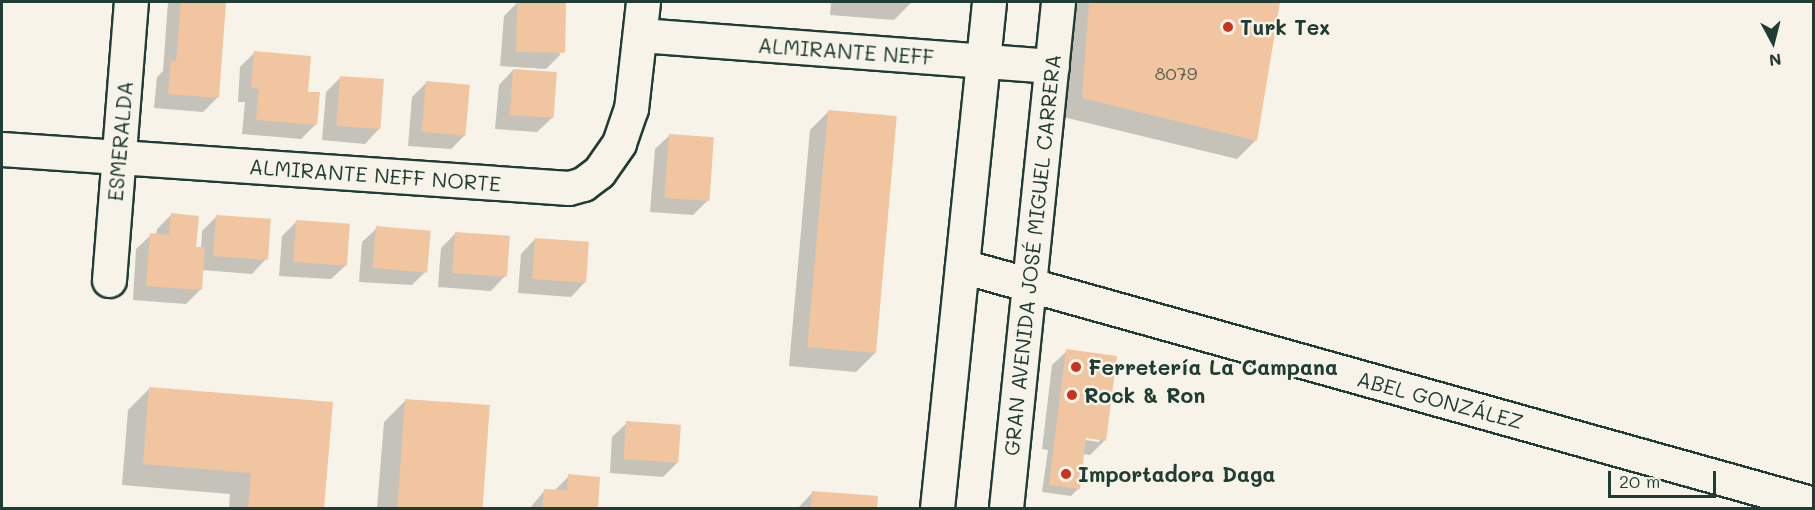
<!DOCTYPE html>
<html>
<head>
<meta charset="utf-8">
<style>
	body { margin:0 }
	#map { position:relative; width:1815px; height:510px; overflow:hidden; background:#f7f3e8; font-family:Mali,sans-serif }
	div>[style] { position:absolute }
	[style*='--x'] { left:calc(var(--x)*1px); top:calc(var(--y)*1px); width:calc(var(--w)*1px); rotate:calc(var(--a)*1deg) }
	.shadow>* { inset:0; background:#0003 }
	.building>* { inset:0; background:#f1c5a0; transform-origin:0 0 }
	.roads { filter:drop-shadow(2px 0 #1f3d34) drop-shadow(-2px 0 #1f3d34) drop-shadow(0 2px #1f3d34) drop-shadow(0 -2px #1f3d34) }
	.street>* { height:33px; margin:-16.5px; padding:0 16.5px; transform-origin:16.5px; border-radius:16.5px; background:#f7f3e8 }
	.primary>* { height:33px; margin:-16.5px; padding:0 16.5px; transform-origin:16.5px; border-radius:16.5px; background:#f7f3e8 }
	.dots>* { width:16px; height:16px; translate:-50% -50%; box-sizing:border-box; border:3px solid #f7f3e8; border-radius:50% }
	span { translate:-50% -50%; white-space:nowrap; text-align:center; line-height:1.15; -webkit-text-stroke:5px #f7f3e8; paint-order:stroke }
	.number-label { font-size:18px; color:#545f4f }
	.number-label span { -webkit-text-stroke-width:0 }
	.poi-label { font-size:21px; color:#1f3d34; font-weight:700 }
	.left { translate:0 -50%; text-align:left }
	.street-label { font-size:21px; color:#1f3d34 }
	.frame { position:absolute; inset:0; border:3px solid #1f3d34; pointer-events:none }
	.north { position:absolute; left:1743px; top:12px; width:60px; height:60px; -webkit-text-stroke:4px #f7f3e8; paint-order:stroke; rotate:173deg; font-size:16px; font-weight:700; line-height:24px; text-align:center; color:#1f3d34 }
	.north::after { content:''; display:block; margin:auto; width:21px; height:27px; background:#1f3d34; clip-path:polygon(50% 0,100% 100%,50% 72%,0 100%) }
	.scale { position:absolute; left:1608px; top:471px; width:108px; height:27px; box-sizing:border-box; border:3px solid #1f3d34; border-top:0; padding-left:8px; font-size:18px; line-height:21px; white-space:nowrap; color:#1f3d34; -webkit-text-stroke:4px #f7f3e8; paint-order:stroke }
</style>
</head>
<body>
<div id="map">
	<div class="shadow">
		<div style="clip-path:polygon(168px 2px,225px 2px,217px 98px,203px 112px,154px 108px,157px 77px,163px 71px)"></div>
		<div style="clip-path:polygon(518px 2px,552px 2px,550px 3px,560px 55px,546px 69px,500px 66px,504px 16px)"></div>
		<div style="clip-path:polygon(831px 2px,912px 2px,894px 20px,830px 15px)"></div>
		<div style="clip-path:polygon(1073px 2px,1278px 2px,1256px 140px,1237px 159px,1063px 117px)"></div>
		<div style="clip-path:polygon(255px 52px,306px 93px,316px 124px,301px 139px,242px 134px,245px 102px,238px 102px,240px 67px)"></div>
		<div style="clip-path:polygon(513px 70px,552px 118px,537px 132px,495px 129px,499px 85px)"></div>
		<div style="clip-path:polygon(340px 78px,379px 129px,365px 144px,322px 140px,326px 92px)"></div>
		<div style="clip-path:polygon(426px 83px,465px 135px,451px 149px,408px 146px,412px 97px)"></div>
		<div style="clip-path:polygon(829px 111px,875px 353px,856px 372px,789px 366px,810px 130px)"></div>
		<div style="clip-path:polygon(670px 135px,707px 201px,693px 215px,650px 212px,655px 149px)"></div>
		<div style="clip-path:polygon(171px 215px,195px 248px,201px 249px,202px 231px,217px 216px,266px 259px,252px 274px,202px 270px,201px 289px,186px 304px,133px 300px,136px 249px,151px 235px,156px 235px,157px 229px)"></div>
		<div style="clip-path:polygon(296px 222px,346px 265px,331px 279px,279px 276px,282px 236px)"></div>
		<div style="clip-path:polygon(377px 228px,426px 271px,412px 285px,359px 282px,362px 242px)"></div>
		<div style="clip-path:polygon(456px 233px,505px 276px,491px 291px,438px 287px,441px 248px)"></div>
		<div style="clip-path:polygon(535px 239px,585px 282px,571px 297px,518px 293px,521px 254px)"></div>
		<div style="clip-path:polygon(evenodd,1067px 351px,1115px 357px,1104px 441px,1090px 455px,1083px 454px,1079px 488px,1071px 496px,1042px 492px,1048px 450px,1042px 449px,1052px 365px,1067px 351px,1085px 437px,1100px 439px,1099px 442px,1085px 440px,1085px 437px)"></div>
		<div style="clip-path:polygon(150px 388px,331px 403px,323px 508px,229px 508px,230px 494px,122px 485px,128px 410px)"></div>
		<div style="clip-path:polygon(406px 400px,488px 406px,479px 508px,377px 508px,384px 422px)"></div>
		<div style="clip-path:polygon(627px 423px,677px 463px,663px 477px,610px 473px,612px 437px)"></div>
		<div style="clip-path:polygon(569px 476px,599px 478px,596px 508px,530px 508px,545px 490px,554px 491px)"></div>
		<div style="clip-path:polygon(813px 492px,876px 498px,875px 508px,798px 508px)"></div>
	</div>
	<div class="building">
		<div style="clip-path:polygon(181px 2px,226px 2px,219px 98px,168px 94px,171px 61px,176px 62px)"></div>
		<div style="left:517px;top:2px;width:49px;height:50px;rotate:1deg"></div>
		<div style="clip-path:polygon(1089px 2px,1280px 2px,1257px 141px,1082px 98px)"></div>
		<div style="clip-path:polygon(254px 51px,311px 56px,308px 92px,320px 92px,317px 125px,256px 120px,259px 89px,251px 88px)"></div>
		<div style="left:513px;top:69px;width:44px;height:46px;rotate:4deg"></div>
		<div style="left:340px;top:76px;width:44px;height:50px;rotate:4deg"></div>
		<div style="left:426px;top:81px;width:44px;height:51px;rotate:5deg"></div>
		<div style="left:828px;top:110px;width:69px;height:238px;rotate:5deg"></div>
		<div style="left:669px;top:134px;width:45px;height:64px;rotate:4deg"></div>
		<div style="clip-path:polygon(171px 213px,199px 216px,196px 247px,205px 247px,202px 290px,146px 286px,150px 233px,169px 235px)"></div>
		<div style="left:216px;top:215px;width:55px;height:41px;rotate:4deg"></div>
		<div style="left:296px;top:220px;width:54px;height:42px;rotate:4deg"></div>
		<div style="left:376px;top:226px;width:55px;height:42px;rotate:5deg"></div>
		<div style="left:455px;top:232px;width:55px;height:41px;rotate:4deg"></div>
		<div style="left:535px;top:238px;width:54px;height:41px;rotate:4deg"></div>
		<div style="clip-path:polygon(1066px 349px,1117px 356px,1106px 441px,1086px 438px,1080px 489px,1049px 485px)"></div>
		<div style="clip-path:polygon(149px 387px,333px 402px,324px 508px,248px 508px,251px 473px,143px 464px)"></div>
		<div style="left:405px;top:399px;width:85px;height:109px;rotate:4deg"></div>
		<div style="left:626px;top:421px;width:55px;height:38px;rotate:4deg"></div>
		<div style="clip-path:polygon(568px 474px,600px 477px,598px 508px,542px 508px,544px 489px,567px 490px)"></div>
		<div style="clip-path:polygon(812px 491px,878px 496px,877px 508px,811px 508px)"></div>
	</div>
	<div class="roads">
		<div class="street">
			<div style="--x:640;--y:35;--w:413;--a:4.3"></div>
			<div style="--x:2;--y:149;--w:568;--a:3.93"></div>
			<div style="--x:569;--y:188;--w:15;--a:-16"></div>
			<div style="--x:583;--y:184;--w:20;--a:-37"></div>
			<div style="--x:599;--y:172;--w:35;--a:-55"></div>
			<div style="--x:619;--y:143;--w:36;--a:-71"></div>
			<div style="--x:631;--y:109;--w:108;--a:-83.6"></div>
			<div style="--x:962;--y:266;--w:885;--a:15.61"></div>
			<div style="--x:109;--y:280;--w:279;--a:-85.5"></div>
		</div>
		<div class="primary">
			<div style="--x:937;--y:508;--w:509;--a:-84.13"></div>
			<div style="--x:1006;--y:508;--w:509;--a:-84.13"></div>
		</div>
	</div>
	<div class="dots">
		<div style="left:1228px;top:27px;background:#c8321e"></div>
		<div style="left:1076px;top:367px;background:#c8321e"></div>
		<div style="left:1072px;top:395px;background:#c8321e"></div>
		<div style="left:1066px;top:474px;background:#c8321e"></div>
	</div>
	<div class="number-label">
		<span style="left:1176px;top:73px">8079</span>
	</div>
	<div class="poi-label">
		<span class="left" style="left:1240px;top:27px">Turk Tex</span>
		<span class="left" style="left:1088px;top:367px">Ferretería La Campana</span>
		<span class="left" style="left:1084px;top:395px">Rock &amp; Ron</span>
		<span class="left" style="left:1078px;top:474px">Importadora Daga</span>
	</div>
	<div class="street-label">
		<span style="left:846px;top:51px;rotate:4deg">ALMIRANTE NEFF</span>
		<span style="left:120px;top:141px;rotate:-85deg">ESMERALDA</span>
		<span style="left:375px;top:175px;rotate:4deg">ALMIRANTE NEFF NORTE</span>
		<span style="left:1032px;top:255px;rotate:-84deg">GRAN AVENIDA JOSÉ MIGUEL CARRERA</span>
		<span style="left:1440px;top:400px;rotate:15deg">ABEL GONZÁLEZ</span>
	</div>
	<div class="frame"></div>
	<div class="north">N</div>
	<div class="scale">20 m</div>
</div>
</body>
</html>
